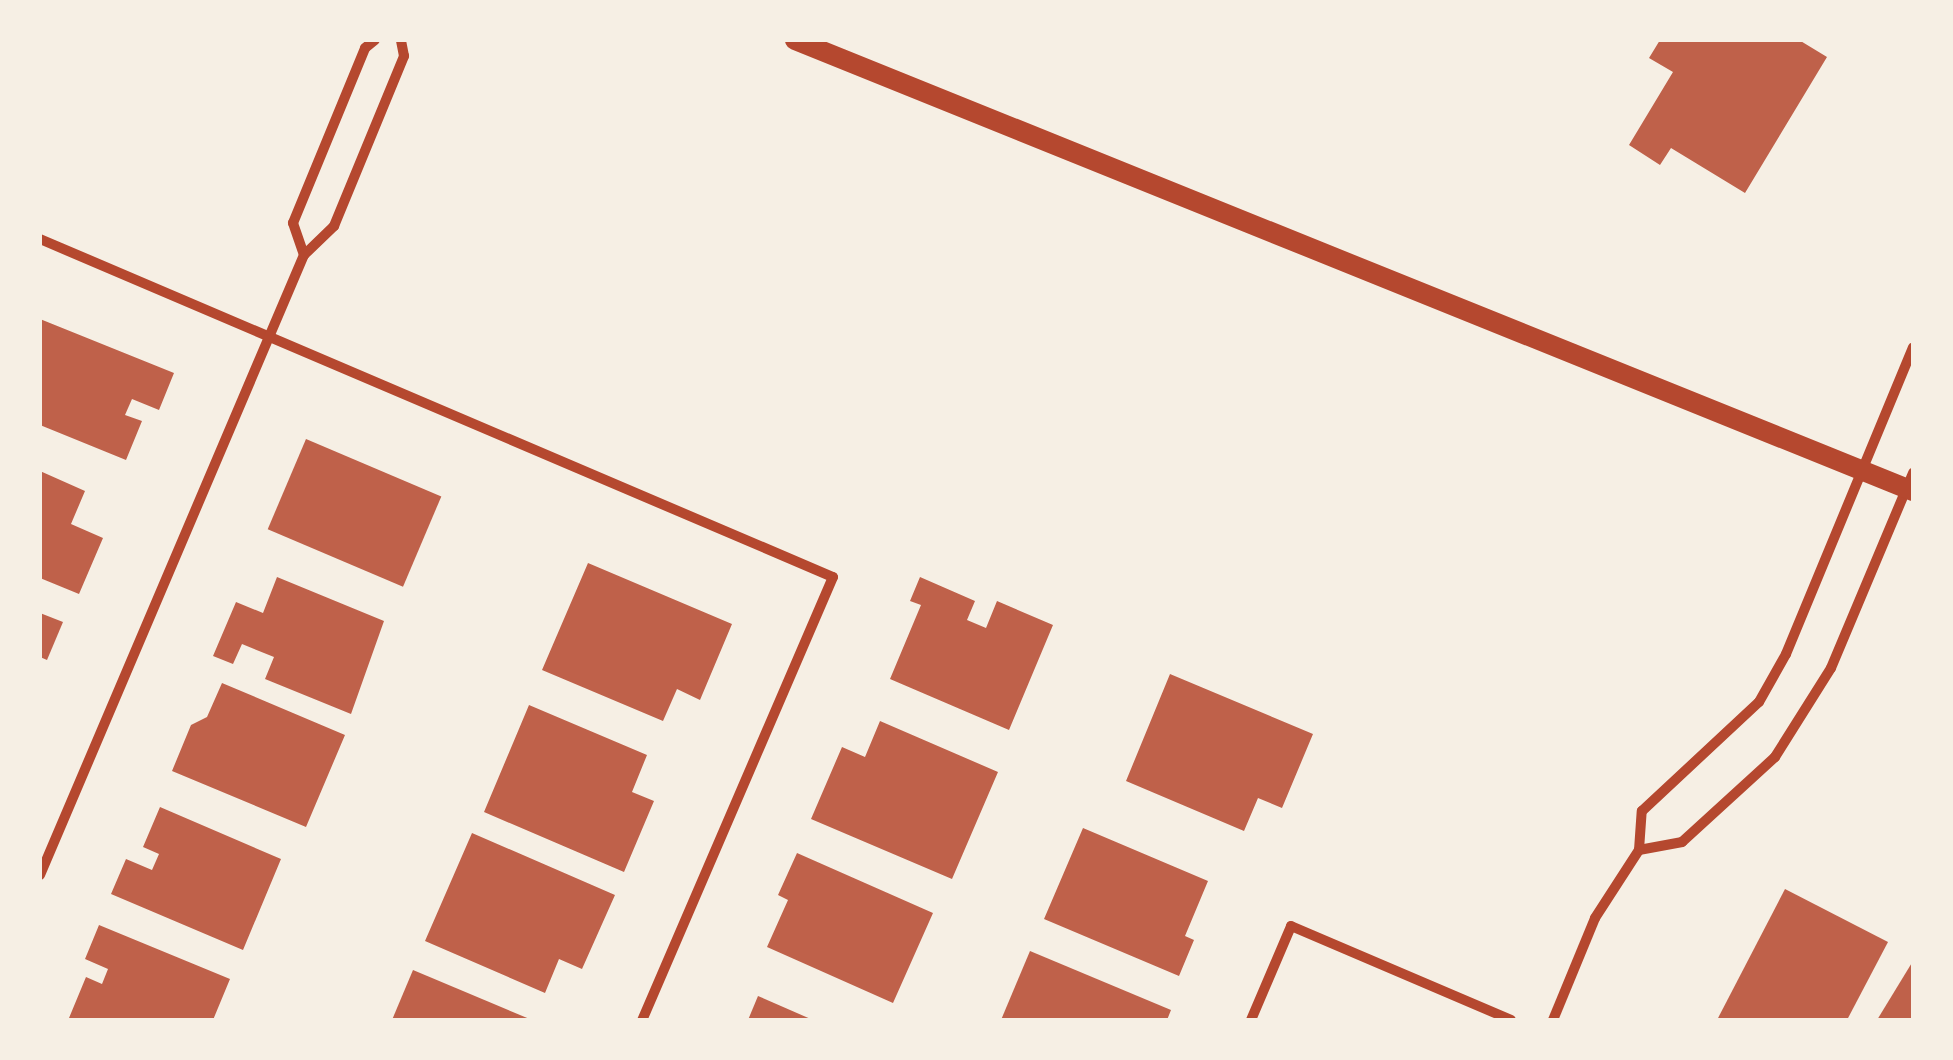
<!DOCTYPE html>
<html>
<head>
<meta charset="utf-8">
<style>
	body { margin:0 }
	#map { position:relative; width:1953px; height:1060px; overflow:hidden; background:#f6efe4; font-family:"Space Grotesk",sans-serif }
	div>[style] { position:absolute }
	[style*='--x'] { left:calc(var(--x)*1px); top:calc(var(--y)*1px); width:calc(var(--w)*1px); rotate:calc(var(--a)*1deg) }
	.building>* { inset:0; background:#bf614a; transform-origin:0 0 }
	.minor>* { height:10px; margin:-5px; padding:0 5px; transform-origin:5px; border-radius:5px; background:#b5482f }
	.secondary>* { height:20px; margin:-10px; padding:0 10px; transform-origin:10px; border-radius:10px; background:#b5482f }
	span { translate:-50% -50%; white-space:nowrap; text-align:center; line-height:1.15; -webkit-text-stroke:10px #f6efe4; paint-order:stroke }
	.frame { position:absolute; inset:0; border:42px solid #f6efe4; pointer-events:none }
</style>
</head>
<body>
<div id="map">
	<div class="building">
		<div style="clip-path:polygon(1660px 40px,1799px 40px,1827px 57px,1745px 193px,1671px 148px,1660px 165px,1629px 145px,1673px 72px,1649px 58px)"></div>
		<div style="clip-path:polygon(40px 319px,174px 373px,159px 410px,132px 399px,125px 415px,142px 421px,126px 460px,40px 425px)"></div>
		<div style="left:306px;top:439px;width:147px;height:98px;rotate:23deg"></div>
		<div style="clip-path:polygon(40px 471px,85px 491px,71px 524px,103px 538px,79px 594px,40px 578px)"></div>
		<div style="clip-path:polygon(588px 563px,732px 624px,700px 700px,677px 689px,663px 721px,542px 670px)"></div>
		<div style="clip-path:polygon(277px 577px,384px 621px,351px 714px,265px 679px,274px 657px,242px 644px,233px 664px,213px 656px,236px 602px,263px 613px)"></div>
		<div style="clip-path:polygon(920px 577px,975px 601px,967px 620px,986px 628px,997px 601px,1053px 625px,1009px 730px,890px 679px,921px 605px,910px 601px)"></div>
		<div style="clip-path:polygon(40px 613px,63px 622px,47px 660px,40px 657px)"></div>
		<div style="clip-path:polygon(1170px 674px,1313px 734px,1282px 808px,1258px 798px,1244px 831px,1126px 781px)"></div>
		<div style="clip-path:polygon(222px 683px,345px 735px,306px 827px,172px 771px,191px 725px,207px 717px)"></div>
		<div style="clip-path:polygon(529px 705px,647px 755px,632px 792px,654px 801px,624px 872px,484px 812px)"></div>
		<div style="clip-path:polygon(880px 721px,998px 772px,952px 879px,811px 819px,842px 747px,865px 757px)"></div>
		<div style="clip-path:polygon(160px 807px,281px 859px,243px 950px,111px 894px,126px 859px,152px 870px,159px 854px,143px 847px)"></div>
		<div style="clip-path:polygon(1083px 828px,1208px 881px,1185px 936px,1194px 940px,1179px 976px,1044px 919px)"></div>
		<div style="clip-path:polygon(472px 833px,615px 895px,582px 969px,559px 959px,545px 993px,425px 941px)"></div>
		<div style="clip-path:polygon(797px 853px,933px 913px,893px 1003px,767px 947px,788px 900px,778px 895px)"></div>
		<div style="clip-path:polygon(1785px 889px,1888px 942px,1847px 1020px,1717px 1020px)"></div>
		<div style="clip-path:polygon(99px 925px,230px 979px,213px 1020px,69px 1018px,86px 977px,102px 984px,108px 969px,85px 959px)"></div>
		<div style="clip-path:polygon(1030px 951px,1171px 1010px,1167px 1020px,1001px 1020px)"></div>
		<div style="clip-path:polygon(1913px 961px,1913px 1020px,1877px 1020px)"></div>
		<div style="clip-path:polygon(413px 970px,532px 1020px,392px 1020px)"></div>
		<div style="clip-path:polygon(758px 996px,813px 1020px,748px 1020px)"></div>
	</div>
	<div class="minor">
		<div style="--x:40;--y:239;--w:862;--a:23.09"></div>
		<div style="--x:833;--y:577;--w:482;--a:113.3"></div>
		<div style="--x:304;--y:255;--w:34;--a:-109"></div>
		<div style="--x:293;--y:223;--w:189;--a:-67.6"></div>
		<div style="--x:365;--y:48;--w:13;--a:-39"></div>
		<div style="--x:1639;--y:850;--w:44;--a:-10.5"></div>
		<div style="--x:1682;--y:842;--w:126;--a:-42.4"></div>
		<div style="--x:1775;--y:757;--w:105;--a:-57.8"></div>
		<div style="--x:1831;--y:668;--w:212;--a:-67.2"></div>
		<div style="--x:40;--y:875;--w:674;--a:-66.94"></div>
		<div style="--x:304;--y:255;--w:42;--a:-44"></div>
		<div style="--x:334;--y:226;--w:184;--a:-67.6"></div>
		<div style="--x:404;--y:56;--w:16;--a:-101"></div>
		<div style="--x:1251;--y:1020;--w:102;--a:-66.9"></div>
		<div style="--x:1291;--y:926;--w:239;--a:23.1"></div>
		<div style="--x:1553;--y:1020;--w:110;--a:-67.6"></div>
		<div style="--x:1595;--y:918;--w:81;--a:-57.1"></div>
		<div style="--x:1639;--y:850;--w:39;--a:-86"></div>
		<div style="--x:1642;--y:811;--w:160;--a:-43"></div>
		<div style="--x:1759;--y:702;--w:55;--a:-60.6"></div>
		<div style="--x:1786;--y:654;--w:332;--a:-67.5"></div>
	</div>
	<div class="secondary">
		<div style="--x:795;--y:40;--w:1206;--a:21.97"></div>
	</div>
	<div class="frame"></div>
</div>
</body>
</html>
